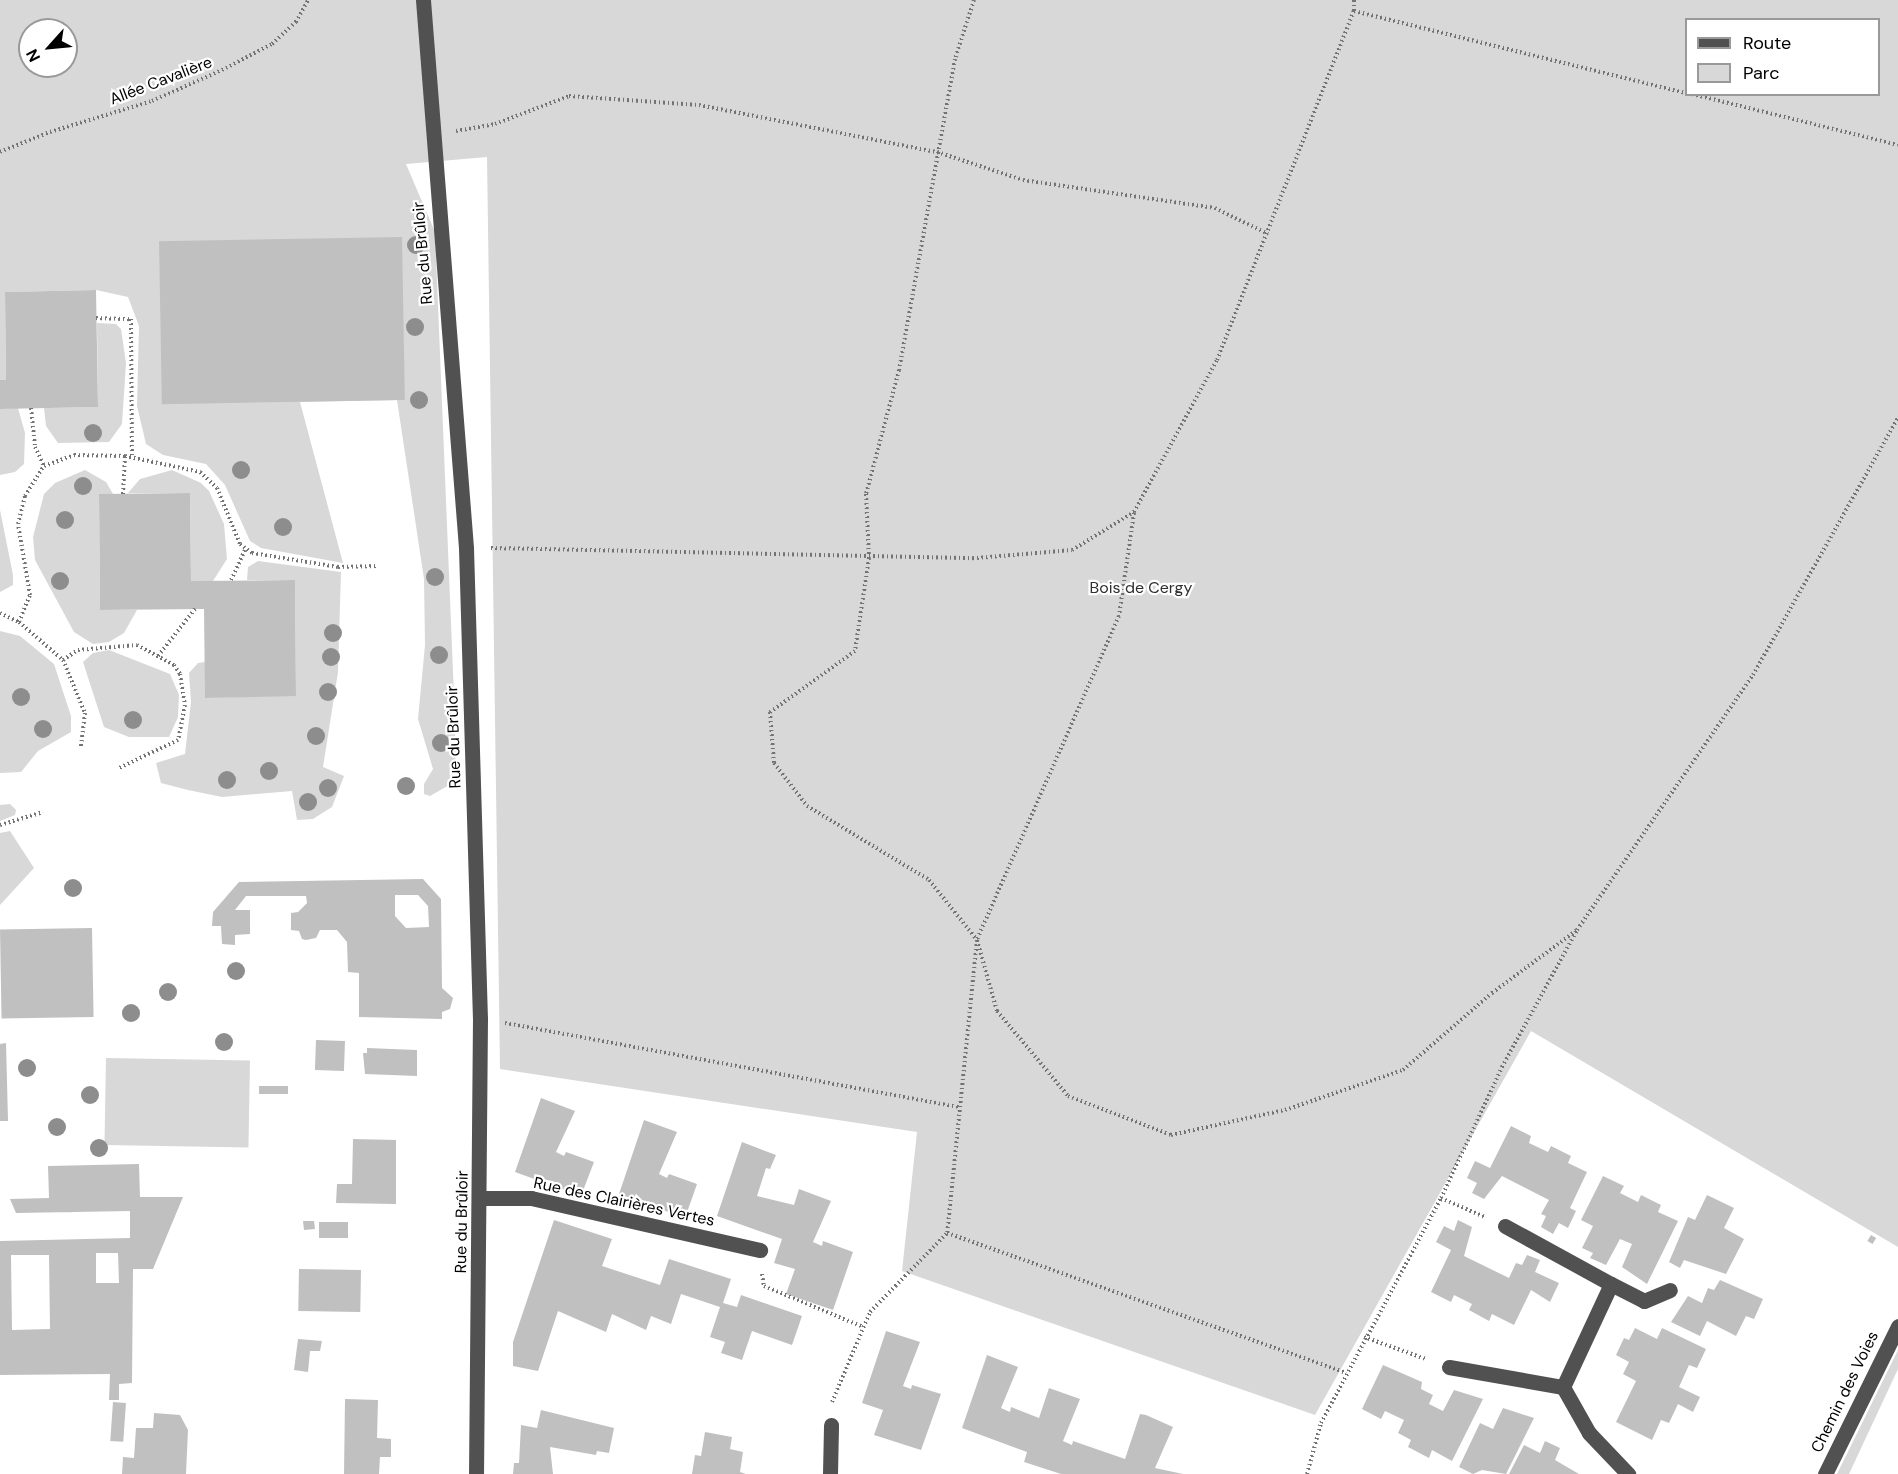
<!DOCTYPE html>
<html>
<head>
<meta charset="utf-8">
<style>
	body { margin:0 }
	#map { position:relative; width:1898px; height:1474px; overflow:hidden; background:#fff; font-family:"DM Sans",sans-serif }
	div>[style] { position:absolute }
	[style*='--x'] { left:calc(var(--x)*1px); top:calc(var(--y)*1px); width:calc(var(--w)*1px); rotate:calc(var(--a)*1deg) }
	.green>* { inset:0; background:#d8d8d8; transform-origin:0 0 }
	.building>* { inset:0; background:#c0c0c0; transform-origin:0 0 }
	.path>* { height:4px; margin-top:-2px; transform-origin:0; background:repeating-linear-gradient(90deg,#737373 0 1.5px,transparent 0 4.5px) }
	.minor>* { height:15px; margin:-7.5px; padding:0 7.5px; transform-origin:7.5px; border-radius:7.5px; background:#515151 }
	.trees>* { width:18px; height:18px; margin:-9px; border-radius:50%; background:#8d8d8d }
	span { translate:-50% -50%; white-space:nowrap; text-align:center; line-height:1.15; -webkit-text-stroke:4.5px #fff; paint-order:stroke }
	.street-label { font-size:16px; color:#000 }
	.park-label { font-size:16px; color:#2f2f2f }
	.legend { position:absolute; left:1685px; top:18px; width:195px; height:78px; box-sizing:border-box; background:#fff; border:2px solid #999; margin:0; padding:8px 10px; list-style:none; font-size:18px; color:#000 }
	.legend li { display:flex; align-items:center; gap:12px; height:30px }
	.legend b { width:30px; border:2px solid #999 }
	.north { position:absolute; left:18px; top:18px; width:60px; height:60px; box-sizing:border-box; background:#fff; border:2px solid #999; border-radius:50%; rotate:243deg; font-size:16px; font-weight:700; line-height:24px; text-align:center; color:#000 }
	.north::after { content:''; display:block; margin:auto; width:21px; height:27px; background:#000; clip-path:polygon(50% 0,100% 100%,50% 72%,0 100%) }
</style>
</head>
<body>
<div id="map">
	<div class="green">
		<div style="clip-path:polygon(evenodd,0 0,1898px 0,1898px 1247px,1531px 1031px,1315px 1415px,902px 1271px,917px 1132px,500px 1069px,487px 157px,406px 164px,435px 232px,454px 696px,456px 767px,451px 784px,430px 796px,424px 794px,424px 784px,433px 769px,418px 719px,425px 645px,424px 579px,397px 400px,300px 402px,343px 563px,261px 548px,250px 541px,225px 485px,206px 464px,163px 455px,146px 444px,137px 406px,139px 326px,128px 297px,96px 290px,5px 292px,6px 380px,0 380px,0 0,1686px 20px,1878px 20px,1878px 94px,1686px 94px,1686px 20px,0 0,30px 30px,66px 30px,66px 66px,30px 66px,30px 30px)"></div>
		<div style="clip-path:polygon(97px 323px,116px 324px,121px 329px,126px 363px,122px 424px,109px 442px,58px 443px,46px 426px,44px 408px,98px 407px)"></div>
		<div style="clip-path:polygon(18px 408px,25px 433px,24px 464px,15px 472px,0 475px,0 409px)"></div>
		<div style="clip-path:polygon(85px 470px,106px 482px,113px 494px,99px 494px,100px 610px,137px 610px,124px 633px,109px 642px,93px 644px,74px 632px,35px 560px,33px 537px,44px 494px,55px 483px)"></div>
		<div style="clip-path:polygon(172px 470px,201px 483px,209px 491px,224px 524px,227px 559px,213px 581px,191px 581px,190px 493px,128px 493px,140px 479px)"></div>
		<div style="clip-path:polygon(0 510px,13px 575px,13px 585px,0 592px)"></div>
		<div style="clip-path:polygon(258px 561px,341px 572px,338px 672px,323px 767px,344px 776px,332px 807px,313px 819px,297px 820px,292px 791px,222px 797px,188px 790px,161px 783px,156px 763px,185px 754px,191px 702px,189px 673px,198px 663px,205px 662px,205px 698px,296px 695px,295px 580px,247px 580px,248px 567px)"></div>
		<div style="clip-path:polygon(0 631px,20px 636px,54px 664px,71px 716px,71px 732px,38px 751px,21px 772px,0 773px)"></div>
		<div style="clip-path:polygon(109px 650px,170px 674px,179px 695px,178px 717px,169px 737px,129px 737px,104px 727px,83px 662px,93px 653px)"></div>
		<div style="clip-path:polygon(10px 804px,16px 810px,15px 815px,0 821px,0 805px)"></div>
		<div style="clip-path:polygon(10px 831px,34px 868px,0 905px,0 833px)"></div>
		<div style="left:106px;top:1058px;width:144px;height:87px;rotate:1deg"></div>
		<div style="clip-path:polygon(1898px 1350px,1898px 1369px,1849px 1474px,1837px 1474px)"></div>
	</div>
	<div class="building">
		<div style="left:402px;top:237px;width:163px;height:243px;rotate:89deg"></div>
		<div style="clip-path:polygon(96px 290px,98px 407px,0 409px,0 380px,6px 380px,5px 292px)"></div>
		<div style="clip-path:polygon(190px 493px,191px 581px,295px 580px,296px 696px,205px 698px,204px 609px,100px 610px,99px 494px)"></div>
		<div style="clip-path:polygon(evenodd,423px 879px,441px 899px,442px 988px,453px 998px,450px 1009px,442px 1012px,442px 1019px,359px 1017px,359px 973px,348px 972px,347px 942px,337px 930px,320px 930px,316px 938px,306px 940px,302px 939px,299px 931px,291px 930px,291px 913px,298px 912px,307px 903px,306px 896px,246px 896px,235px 910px,250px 910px,250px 934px,235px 935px,235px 945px,222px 944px,221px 926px,212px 926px,213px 912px,239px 882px,423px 879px,395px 895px,418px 895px,428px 906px,429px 927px,406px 928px,395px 916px,395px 895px)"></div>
		<div style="left:92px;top:928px;width:89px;height:92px;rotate:89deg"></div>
		<div style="left:316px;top:1040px;width:29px;height:30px;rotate:2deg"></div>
		<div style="clip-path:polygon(6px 1043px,8px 1121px,0 1121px,0 1044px)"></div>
		<div style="clip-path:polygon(367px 1048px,417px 1050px,417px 1076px,365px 1074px,363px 1053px,367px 1053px)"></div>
		<div style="left:259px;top:1086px;width:29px;height:8px"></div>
		<div style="clip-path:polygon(541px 1098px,575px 1111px,556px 1152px,564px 1156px,566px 1152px,594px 1162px,581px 1196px,515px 1172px)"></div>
		<div style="clip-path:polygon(644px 1120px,677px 1132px,659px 1174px,667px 1178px,669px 1174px,697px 1184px,685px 1218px,619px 1194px)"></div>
		<div style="clip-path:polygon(1511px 1126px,1531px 1136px,1529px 1143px,1548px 1152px,1551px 1146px,1571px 1156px,1568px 1163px,1587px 1172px,1570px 1208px,1576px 1211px,1568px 1228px,1559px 1223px,1553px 1234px,1541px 1227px,1546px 1216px,1541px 1214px,1549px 1200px,1502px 1176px,1484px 1199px,1472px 1193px,1477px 1183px,1467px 1178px,1475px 1161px,1490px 1168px)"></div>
		<div style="clip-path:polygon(353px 1139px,396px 1140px,396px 1204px,336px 1203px,337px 1184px,352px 1184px)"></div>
		<div style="clip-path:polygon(742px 1142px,776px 1155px,770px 1169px,766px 1168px,757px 1196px,794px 1205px,799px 1189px,831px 1201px,813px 1242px,822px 1246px,823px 1241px,853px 1252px,833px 1310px,786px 1294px,795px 1269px,774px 1263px,782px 1239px,717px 1216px)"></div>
		<div style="clip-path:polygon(evenodd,139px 1164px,140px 1197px,183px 1197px,153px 1269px,133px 1269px,132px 1383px,119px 1384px,119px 1400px,109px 1400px,110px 1374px,0 1375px,0 1241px,130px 1238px,130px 1211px,16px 1213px,10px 1199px,49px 1198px,48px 1166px,139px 1164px,96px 1253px,118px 1253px,119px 1283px,96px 1283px,96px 1253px,139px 1164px,11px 1255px,49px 1255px,50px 1329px,12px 1330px,11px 1255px)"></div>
		<div style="clip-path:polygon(1603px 1176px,1624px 1186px,1620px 1193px,1638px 1202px,1641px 1195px,1661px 1205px,1658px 1212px,1678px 1221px,1647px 1284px,1622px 1267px,1632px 1244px,1620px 1239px,1606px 1265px,1590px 1258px,1593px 1253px,1582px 1248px,1593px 1226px,1581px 1220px)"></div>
		<div style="clip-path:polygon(1707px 1195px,1734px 1208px,1724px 1228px,1744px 1239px,1726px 1274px,1684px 1260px,1680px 1268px,1669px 1262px,1688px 1217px,1695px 1220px)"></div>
		<div style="clip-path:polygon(554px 1220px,612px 1239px,602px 1266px,660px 1285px,669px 1259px,731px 1279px,723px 1303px,737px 1307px,741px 1295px,802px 1316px,792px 1345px,752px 1331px,742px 1360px,721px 1353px,725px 1342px,710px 1337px,720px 1307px,681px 1294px,671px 1324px,651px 1316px,646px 1330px,612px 1314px,606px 1332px,558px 1311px,538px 1371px,513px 1366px,513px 1342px)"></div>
		<div style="clip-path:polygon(1458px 1220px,1472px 1227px,1464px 1256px,1509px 1278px,1516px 1263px,1522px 1265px,1527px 1255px,1540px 1260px,1535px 1272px,1559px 1283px,1550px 1302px,1531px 1290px,1514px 1325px,1492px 1314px,1489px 1321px,1469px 1310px,1472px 1304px,1454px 1295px,1451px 1302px,1431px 1292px,1451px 1250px,1436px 1242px,1444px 1226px,1454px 1231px)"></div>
		<div style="clip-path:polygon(303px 1221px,314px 1221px,315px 1229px,304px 1230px)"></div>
		<div style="left:319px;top:1222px;width:29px;height:16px"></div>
		<div style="left:1871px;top:1235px;width:6px;height:7px;rotate:31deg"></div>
		<div style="left:299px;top:1269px;width:62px;height:42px;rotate:1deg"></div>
		<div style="clip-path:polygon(1720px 1280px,1763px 1299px,1754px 1319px,1746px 1316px,1736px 1336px,1707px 1321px,1700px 1336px,1671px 1322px,1688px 1296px,1702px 1303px,1708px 1288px,1714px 1290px)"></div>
		<div style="clip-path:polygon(1635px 1328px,1657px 1339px,1662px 1328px,1706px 1349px,1697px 1368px,1689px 1365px,1679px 1387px,1700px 1397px,1693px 1412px,1678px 1404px,1669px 1423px,1661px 1420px,1652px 1440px,1616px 1422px,1636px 1381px,1623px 1374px,1629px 1362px,1616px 1355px,1624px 1338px,1629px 1340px)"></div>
		<div style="clip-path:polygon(886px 1331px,920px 1342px,903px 1386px,911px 1389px,912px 1385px,941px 1394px,921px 1450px,874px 1435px,883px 1410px,862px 1403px)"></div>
		<div style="clip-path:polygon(298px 1339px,322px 1341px,320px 1351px,310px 1351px,308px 1372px,294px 1370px)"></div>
		<div style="clip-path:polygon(987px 1355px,1018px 1367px,1001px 1408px,1010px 1412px,1011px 1407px,1039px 1418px,1049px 1388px,1080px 1399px,1063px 1441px,1072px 1445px,1073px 1441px,1125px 1459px,1140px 1414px,1146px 1415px,1173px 1427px,1155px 1468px,1183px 1474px,1061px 1474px,1024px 1462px,1027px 1452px,962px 1428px)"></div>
		<div style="clip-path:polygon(1383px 1365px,1422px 1382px,1421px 1389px,1433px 1395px,1429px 1404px,1443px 1411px,1454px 1390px,1483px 1399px,1452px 1461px,1432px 1450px,1429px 1458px,1408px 1447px,1411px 1440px,1398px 1433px,1404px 1420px,1385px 1411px,1381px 1419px,1362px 1409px)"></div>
		<div style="clip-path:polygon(345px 1399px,378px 1400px,377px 1438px,391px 1439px,391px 1457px,380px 1457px,379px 1474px,344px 1474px)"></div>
		<div style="left:113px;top:1402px;width:13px;height:39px;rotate:4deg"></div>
		<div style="clip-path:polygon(1503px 1408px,1534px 1418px,1506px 1474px,1482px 1470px,1473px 1474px,1459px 1467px,1480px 1423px,1493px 1429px)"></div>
		<div style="clip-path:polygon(541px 1410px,614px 1428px,609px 1453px,597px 1451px,596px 1455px,550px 1447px,553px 1474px,513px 1474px,514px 1463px,519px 1463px,521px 1425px,537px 1428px)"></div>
		<div style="clip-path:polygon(154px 1413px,180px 1415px,188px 1430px,186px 1474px,122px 1474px,123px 1457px,134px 1458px,136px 1428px,153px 1428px)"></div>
		<div style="clip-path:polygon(705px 1432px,732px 1437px,730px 1449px,743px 1452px,740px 1472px,746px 1474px,692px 1474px,695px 1455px,701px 1456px)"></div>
		<div style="clip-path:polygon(1545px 1441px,1560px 1448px,1555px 1460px,1579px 1474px,1509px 1474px,1524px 1445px,1540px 1453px)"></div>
	</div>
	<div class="path">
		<div style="--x:974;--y:0;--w:62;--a:107.9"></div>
		<div style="--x:955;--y:59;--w:316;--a:100.2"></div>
		<div style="--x:899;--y:370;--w:128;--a:104.9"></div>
		<div style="--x:866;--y:494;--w:64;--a:87.3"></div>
		<div style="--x:869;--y:558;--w:94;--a:98.6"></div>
		<div style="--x:855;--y:651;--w:105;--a:144.3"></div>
		<div style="--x:770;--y:712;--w:51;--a:85.5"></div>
		<div style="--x:774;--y:763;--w:54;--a:52.5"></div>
		<div style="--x:807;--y:806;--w:143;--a:31.2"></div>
		<div style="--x:929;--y:880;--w:77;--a:51.3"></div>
		<div style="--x:977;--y:940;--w:74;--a:74.3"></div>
		<div style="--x:997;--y:1011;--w:111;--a:50.1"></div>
		<div style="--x:1068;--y:1096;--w:110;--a:20.7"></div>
		<div style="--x:1171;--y:1135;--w:117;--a:-12.4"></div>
		<div style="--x:1285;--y:1110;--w:125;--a:-18.7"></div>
		<div style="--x:1403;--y:1070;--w:118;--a:-40.9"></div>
		<div style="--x:1492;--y:993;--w:106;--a:-36.5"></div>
		<div style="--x:1354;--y:11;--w:342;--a:13.9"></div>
		<div style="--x:1692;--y:94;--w:212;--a:13.9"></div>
		<div style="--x:456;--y:131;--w:40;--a:-10"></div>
		<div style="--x:495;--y:124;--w:79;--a:-20.7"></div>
		<div style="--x:569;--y:96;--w:130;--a:4"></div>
		<div style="--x:699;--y:105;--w:243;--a:11.2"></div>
		<div style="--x:937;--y:152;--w:90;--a:18"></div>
		<div style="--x:1023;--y:180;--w:194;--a:8.3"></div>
		<div style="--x:1215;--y:208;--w:59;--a:26.1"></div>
		<div style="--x:0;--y:152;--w:54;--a:-21.8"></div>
		<div style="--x:50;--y:132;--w:107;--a:-16.9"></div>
		<div style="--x:152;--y:101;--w:81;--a:-24"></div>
		<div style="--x:226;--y:68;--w:52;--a:-27.6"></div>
		<div style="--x:272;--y:44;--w:33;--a:-43"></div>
		<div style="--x:296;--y:22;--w:25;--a:-61"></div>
		<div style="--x:96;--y:318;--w:35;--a:2"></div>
		<div style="--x:131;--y:319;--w:139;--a:89.6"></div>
		<div style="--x:31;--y:408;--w:39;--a:84"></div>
		<div style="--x:35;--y:447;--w:21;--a:65"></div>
		<div style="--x:123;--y:494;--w:38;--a:-87"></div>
		<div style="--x:1134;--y:513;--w:104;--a:98.3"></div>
		<div style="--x:1119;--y:616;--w:354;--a:113.7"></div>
		<div style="--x:977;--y:940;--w:295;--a:95.8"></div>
		<div style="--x:947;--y:1233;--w:423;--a:19.3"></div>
		<div style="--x:491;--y:548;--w:486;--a:1.2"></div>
		<div style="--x:977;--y:558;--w:95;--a:-4.8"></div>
		<div style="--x:1072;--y:550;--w:73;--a:-31.5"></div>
		<div style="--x:1134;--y:512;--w:173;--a:-61.4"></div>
		<div style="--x:1217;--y:360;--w:375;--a:-68.6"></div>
		<div style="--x:1354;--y:11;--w:11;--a:-90"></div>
		<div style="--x:231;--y:580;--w:33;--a:-65"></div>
		<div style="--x:0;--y:613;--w:21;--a:25"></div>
		<div style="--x:19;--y:622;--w:58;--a:40.8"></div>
		<div style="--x:63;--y:660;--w:57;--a:67.5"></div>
		<div style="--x:85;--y:713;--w:35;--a:97"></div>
		<div style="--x:19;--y:622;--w:29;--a:-68"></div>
		<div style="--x:30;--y:595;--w:72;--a:-99.6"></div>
		<div style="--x:18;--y:524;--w:29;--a:-76"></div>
		<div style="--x:25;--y:496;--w:36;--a:-58"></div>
		<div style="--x:44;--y:466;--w:32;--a:-20"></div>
		<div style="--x:74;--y:455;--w:51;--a:1.1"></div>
		<div style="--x:125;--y:456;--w:77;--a:12"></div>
		<div style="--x:200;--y:472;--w:23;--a:43"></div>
		<div style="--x:217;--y:488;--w:61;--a:67.7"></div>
		<div style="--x:240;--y:544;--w:15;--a:37"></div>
		<div style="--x:252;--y:553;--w:87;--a:9.2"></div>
		<div style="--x:338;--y:567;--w:40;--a:-1.4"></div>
		<div style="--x:158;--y:656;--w:60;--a:-51.8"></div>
		<div style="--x:63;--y:660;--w:18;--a:-34"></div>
		<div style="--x:78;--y:650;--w:59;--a:-4.8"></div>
		<div style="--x:137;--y:645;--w:42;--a:28.4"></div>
		<div style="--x:174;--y:665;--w:11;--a:56"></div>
		<div style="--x:180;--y:674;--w:31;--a:81"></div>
		<div style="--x:185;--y:705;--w:36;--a:101"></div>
		<div style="--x:178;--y:740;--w:65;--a:154.6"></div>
		<div style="--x:0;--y:825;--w:45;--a:-16.8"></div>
		<div style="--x:505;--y:1023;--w:463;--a:10.5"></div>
		<div style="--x:1441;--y:1198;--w:48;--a:23.4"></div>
		<div style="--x:762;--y:1274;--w:12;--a:81"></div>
		<div style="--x:764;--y:1286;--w:107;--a:22.5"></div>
		<div style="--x:1364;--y:1337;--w:66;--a:19.5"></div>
		<div style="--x:832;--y:1402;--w:98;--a:-67.1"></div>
		<div style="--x:870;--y:1312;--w:110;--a:-45.7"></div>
		<div style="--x:1307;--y:1474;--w:53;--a:-74.6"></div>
		<div style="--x:1321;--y:1423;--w:255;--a:-61.9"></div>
		<div style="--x:1441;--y:1198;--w:145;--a:-65"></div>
		<div style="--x:1502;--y:1067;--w:156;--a:-61.3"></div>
		<div style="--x:1577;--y:930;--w:310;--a:-55.4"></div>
		<div style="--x:1753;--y:675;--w:295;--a:-60.6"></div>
	</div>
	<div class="minor">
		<div style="--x:423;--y:0;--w:550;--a:85.51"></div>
		<div style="--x:466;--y:548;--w:470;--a:88.3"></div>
		<div style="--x:480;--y:1018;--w:456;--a:90.5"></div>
		<div style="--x:480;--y:1198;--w:51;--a:0"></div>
		<div style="--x:531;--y:1198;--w:235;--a:12.8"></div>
		<div style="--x:1505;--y:1226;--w:121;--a:28.7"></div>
		<div style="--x:1611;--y:1284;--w:114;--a:115"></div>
		<div style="--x:1563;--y:1387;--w:53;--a:60.5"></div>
		<div style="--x:1589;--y:1433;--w:57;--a:46.4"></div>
		<div style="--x:1611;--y:1284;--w:37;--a:27"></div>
		<div style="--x:1644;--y:1301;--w:28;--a:-23"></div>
		<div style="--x:1449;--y:1367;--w:116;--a:10"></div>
		<div style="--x:830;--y:1474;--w:49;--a:-88.8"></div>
		<div style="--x:1825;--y:1474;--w:165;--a:-63.7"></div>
	</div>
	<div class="trees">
		<div style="left:416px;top:245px"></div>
		<div style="left:415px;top:327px"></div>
		<div style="left:419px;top:400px"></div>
		<div style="left:93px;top:433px"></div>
		<div style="left:241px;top:470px"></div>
		<div style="left:83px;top:486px"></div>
		<div style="left:65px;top:520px"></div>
		<div style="left:283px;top:527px"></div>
		<div style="left:435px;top:577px"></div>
		<div style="left:60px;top:581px"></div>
		<div style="left:333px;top:633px"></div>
		<div style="left:439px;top:655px"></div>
		<div style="left:331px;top:657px"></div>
		<div style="left:328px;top:692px"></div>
		<div style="left:21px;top:697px"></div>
		<div style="left:133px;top:720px"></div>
		<div style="left:43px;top:729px"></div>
		<div style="left:316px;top:736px"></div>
		<div style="left:441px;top:743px"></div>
		<div style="left:269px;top:771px"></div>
		<div style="left:227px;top:780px"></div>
		<div style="left:406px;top:786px"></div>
		<div style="left:328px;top:788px"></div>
		<div style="left:308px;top:802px"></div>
		<div style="left:73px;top:888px"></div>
		<div style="left:236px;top:971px"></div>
		<div style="left:168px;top:992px"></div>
		<div style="left:131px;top:1013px"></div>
		<div style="left:224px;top:1042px"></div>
		<div style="left:27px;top:1068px"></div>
		<div style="left:90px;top:1095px"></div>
		<div style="left:57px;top:1127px"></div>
		<div style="left:99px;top:1148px"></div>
	</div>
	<div class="street-label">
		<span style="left:161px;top:81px;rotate:-21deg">Allée Cavalière</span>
		<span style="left:423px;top:253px;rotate:-95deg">Rue du Brûloir</span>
		<span style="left:454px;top:737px;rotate:-92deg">Rue du Brûloir</span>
		<span style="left:624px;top:1202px;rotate:12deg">Rue des Clairières Vertes</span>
		<span style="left:462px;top:1222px;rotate:-89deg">Rue du Brûloir</span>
		<span style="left:1845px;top:1392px;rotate:-64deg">Chemin des Voies</span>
	</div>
	<div class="park-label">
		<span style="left:1141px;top:588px">Bois de Cergy</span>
	</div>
	<ul class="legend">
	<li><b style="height:8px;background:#515151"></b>Route</li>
	<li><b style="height:16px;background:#d8d8d8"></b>Parc</li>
	</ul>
	<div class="north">N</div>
</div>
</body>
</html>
